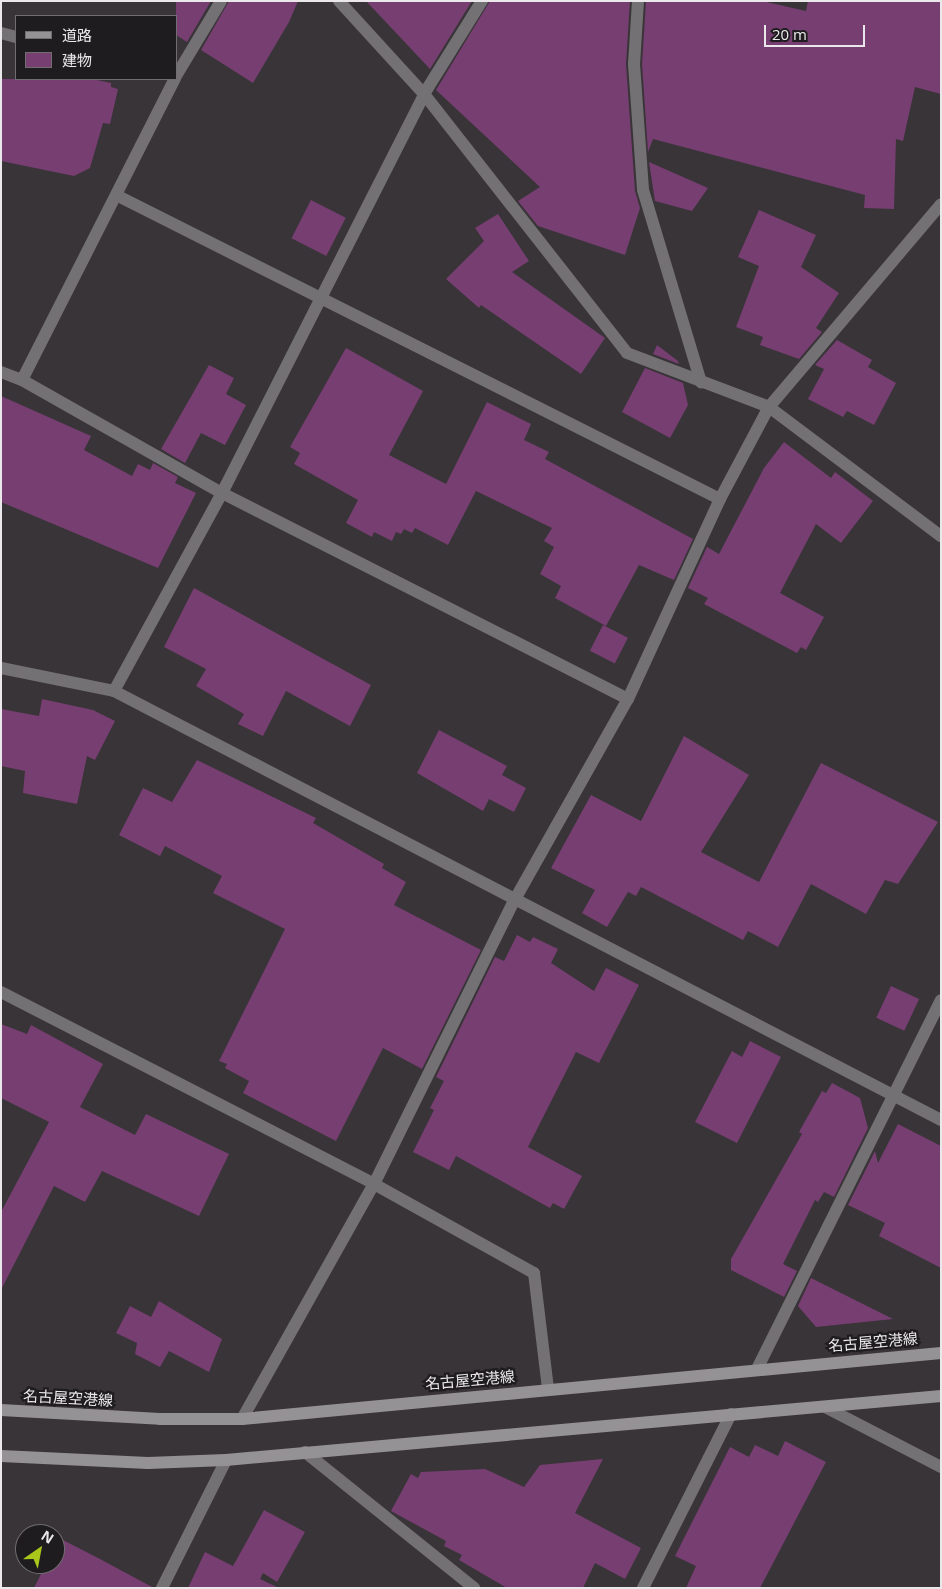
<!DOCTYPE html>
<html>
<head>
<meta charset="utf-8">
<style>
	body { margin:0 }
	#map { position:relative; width:942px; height:1589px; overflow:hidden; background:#393438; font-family:"Open Sans","Noto Sans JP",sans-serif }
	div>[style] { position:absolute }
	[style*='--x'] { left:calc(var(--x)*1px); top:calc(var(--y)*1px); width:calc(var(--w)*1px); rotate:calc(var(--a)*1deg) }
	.building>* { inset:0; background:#763e71; transform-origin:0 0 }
	.minor>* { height:12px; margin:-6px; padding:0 6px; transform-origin:6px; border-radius:6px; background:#737173 }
	.secondary>* { height:12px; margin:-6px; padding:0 6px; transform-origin:6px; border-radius:6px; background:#959295 }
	span { translate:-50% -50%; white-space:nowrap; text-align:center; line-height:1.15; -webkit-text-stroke:4.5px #1e1c1e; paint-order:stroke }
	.street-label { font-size:15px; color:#ebe8eb }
	.frame { position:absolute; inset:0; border:2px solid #ebe8eb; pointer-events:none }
	.legend { position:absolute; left:15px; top:15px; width:162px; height:65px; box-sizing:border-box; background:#1e1c1e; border:1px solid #706e70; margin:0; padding:6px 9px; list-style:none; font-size:15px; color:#ebe8eb }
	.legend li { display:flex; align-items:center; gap:10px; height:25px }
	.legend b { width:25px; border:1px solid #706e70 }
	.north { position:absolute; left:15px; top:1524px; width:50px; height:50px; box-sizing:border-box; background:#1e1c1e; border:1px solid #706e70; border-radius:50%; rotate:33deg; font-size:14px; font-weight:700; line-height:20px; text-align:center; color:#ebe8eb }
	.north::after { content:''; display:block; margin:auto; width:18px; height:22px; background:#a9c71a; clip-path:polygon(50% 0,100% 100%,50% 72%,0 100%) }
	.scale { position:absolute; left:764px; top:25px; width:101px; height:22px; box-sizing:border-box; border:2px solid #ebe8eb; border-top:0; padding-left:6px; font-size:15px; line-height:18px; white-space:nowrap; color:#ebe8eb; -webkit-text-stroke:4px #1e1c1e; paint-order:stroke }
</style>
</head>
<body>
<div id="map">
	<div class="building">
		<div style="clip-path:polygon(176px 1px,211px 1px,187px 42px,176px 35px)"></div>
		<div style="clip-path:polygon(229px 1px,298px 1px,289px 22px,253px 83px,201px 50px)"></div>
		<div style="clip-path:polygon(366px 1px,472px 1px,430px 69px)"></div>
		<div style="clip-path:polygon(490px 1px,630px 1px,626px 64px,635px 191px,640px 208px,625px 255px,538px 226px,518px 201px,540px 187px,436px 90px)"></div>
		<div style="clip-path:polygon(646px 1px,762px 1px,806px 11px,808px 1px,941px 1px,941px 94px,915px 87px,903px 141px,896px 139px,894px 209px,864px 208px,865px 195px,653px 139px,648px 152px,642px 64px)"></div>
		<div style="clip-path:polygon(1px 79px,92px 79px,111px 83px,111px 87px,118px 89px,110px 124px,103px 123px,90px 168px,74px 176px,1px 161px)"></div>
		<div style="clip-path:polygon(649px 162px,708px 188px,692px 211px,655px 201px)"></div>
		<div style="left:311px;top:200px;width:39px;height:43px;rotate:27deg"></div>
		<div style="clip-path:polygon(759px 210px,816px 235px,801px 267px,839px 293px,816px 328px,822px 332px,799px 359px,760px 345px,763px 337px,736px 327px,759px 266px,738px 257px)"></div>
		<div style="clip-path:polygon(498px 214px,529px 261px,512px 272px,605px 338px,581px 374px,481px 305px,479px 308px,446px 279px,484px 241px,475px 228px)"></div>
		<div style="clip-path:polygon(837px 340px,872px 360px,868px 367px,896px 383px,874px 425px,847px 411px,843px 417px,808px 399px,824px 369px,815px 365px)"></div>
		<div style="clip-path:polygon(657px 345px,678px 361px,679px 364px,653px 354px)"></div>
		<div style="clip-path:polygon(346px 348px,423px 391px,389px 455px,446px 484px,487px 402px,531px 424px,524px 440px,549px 452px,545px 459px,693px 539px,674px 580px,639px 565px,606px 626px,555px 598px,561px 586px,540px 574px,554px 547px,544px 541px,552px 528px,476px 491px,448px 545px,415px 528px,412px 533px,404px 529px,401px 534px,396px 532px,392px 541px,374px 532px,372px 537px,346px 523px,358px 500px,294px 464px,300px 453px,290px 447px)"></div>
		<div style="clip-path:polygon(209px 365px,234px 378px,226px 394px,246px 405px,225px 445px,201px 433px,185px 463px,161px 449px)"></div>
		<div style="clip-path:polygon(645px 368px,683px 383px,688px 405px,670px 438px,622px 412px)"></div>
		<div style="clip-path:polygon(1px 396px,91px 436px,84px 450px,132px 476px,138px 464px,150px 470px,153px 463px,178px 477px,175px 483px,196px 493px,158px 568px,1px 502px)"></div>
		<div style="clip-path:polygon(784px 442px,831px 478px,835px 472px,873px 501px,841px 543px,816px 524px,780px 593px,824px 617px,806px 650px,801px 647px,797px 653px,704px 604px,708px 598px,688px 588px,707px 547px,719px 554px,764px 468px)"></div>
		<div style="clip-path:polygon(194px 588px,371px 685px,350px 726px,286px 691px,263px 736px,238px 724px,244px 714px,196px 686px,206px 669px,164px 647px)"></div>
		<div style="left:603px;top:625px;width:28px;height:29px;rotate:27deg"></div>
		<div style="clip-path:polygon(42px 699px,93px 710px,115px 721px,95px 760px,87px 756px,77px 804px,23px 793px,25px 771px,1px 766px,1px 709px,39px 716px)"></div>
		<div style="clip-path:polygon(439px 730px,507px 766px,502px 775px,526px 788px,514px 812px,489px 799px,483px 811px,417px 773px)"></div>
		<div style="clip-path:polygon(684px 736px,749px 775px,701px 852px,759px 882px,821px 763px,938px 822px,898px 884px,885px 880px,866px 914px,811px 884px,778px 947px,748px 931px,743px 940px,641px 887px,636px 896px,628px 892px,607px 927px,582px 913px,595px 890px,551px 868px,591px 795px,641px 821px)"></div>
		<div style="clip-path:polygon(197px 760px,316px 818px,313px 823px,384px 864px,382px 868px,406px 882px,394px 905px,481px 950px,422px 1069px,383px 1048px,336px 1141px,243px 1093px,249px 1081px,225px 1068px,227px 1064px,219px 1061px,285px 929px,213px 893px,222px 876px,165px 846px,160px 856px,119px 835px,143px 788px,172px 802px)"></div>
		<div style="clip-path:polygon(517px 935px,530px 942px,533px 937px,558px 949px,551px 963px,594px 991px,606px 968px,639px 985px,599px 1063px,576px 1052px,528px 1147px,582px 1176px,564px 1209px,553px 1203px,550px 1208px,456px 1156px,449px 1170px,413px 1152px,434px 1110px,430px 1108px,444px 1081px,436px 1077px,495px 957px,504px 961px)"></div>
		<div style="left:891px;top:986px;width:31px;height:35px;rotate:25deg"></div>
		<div style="clip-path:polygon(1px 1024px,27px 1034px,31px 1025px,103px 1064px,80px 1107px,135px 1135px,146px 1114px,229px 1154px,199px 1216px,102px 1171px,85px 1202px,54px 1186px,1px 1290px,1px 1212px,49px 1122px,1px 1098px)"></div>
		<div style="clip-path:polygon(750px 1041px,781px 1057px,737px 1143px,695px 1122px,732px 1051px,742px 1057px)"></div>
		<div style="clip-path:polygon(832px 1083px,860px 1098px,868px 1128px,834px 1197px,824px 1192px,818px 1202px,815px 1200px,783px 1264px,797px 1271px,784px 1297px,731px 1270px,731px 1259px,802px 1134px,799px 1132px,822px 1091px,826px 1093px)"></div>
		<div style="clip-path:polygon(898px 1124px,941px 1146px,941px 1268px,879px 1236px,885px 1223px,848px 1205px,875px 1151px,878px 1163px)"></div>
		<div style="clip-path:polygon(811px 1278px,893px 1319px,816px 1327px,798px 1306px)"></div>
		<div style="clip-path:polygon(159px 1301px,222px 1339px,209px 1372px,169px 1351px,160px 1367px,135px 1354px,137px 1343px,116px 1333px,130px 1306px,151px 1317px)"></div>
		<div style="clip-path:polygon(785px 1441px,826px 1462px,760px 1588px,686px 1588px,696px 1566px,675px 1556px,730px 1447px,749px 1457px,755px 1445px,778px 1456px)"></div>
		<div style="clip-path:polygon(603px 1459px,575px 1513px,641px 1548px,625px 1579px,595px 1563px,583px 1588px,507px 1588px,459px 1560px,462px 1555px,444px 1546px,446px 1541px,391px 1511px,411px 1474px,418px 1478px,421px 1472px,485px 1469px,524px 1487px,540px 1465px)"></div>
		<div style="clip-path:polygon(264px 1510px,305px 1532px,277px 1582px,263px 1573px,260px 1579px,279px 1588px,188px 1588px,205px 1552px,233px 1566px)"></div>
		<div style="clip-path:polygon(59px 1538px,100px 1559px,154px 1588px,34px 1588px,46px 1564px,55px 1564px,55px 1546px)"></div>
	</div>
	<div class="minor">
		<div style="--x:339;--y:1;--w:126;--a:47.6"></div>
		<div style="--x:424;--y:94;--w:329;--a:51.9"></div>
		<div style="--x:627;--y:353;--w:152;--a:20.8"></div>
		<div style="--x:769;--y:407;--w:215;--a:36.9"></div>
		<div style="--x:638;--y:1;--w:63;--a:93.6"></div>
		<div style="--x:634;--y:64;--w:126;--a:85.9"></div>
		<div style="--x:643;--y:190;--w:201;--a:73.2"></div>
		<div style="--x:1;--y:33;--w:16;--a:15"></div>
		<div style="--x:176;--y:76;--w:87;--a:-59"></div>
		<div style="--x:118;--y:196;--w:674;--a:26.72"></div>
		<div style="--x:1;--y:372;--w:22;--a:21"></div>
		<div style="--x:22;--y:380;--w:230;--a:29.5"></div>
		<div style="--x:222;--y:493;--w:455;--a:26.9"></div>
		<div style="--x:22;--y:380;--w:338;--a:-63.1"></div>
		<div style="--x:1;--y:668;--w:115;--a:11.5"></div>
		<div style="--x:114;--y:691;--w:932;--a:27.42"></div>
		<div style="--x:114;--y:691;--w:226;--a:-61.4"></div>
		<div style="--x:222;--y:493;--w:447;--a:-63.1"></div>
		<div style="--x:424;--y:94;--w:110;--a:-58.1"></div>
		<div style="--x:1;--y:992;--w:420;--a:27.2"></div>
		<div style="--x:374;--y:1184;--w:183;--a:29.1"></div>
		<div style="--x:534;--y:1273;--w:117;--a:83.1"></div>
		<div style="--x:757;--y:1369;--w:412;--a:-63.5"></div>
		<div style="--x:825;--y:1407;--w:131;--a:27.3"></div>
		<div style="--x:242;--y:1419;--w:270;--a:-60.7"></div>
		<div style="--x:374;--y:1184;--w:316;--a:-63.7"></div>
		<div style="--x:514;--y:901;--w:232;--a:-60.6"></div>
		<div style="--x:628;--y:699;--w:220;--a:-65.3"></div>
		<div style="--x:720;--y:499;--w:104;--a:-62"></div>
		<div style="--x:769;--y:407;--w:266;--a:-49.7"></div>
		<div style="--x:305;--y:1452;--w:217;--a:38.8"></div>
		<div style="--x:162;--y:1588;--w:143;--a:-63.4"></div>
		<div style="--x:643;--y:1588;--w:195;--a:-63.2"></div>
	</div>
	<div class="secondary">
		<div style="--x:1;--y:1410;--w:159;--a:3.2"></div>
		<div style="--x:160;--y:1419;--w:82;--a:0"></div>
		<div style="--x:242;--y:1419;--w:702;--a:-5.39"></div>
		<div style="--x:1;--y:1456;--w:147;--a:2.7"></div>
		<div style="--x:148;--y:1463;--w:78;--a:-2.2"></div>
		<div style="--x:226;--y:1460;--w:718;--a:-5.11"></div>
	</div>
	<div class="street-label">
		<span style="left:873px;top:1342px;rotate:-5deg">名古屋空港線</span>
		<span style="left:470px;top:1380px;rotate:-5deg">名古屋空港線</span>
		<span style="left:68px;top:1398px;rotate:3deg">名古屋空港線</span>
	</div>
	<div class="frame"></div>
	<ul class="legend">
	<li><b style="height:6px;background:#959295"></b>道路</li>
	<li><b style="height:14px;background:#763e71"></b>建物</li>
	</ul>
	<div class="north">N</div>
	<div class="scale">20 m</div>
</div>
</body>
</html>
